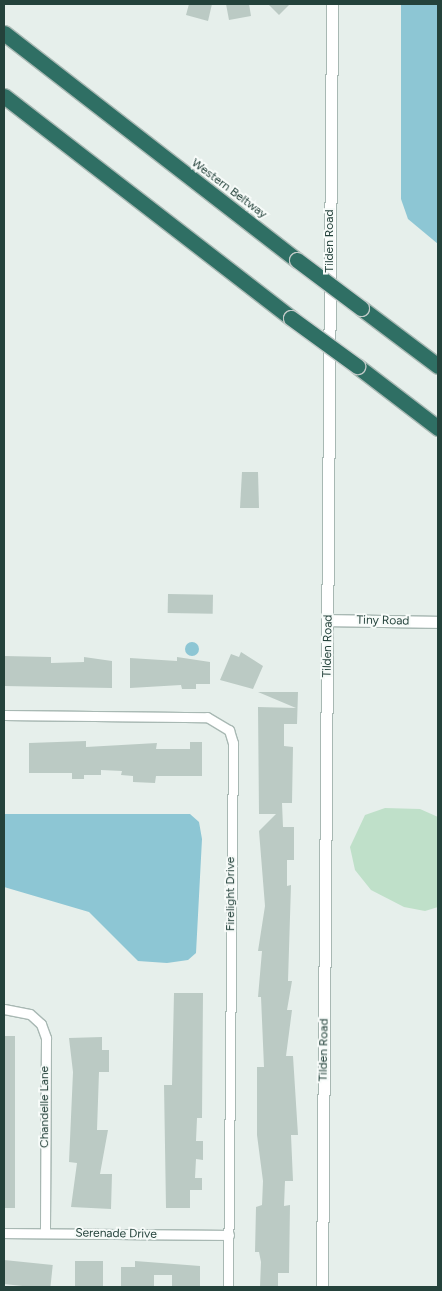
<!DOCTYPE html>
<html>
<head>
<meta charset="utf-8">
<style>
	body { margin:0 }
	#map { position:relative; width:442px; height:1291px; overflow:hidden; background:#e6efeb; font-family:Figtree,sans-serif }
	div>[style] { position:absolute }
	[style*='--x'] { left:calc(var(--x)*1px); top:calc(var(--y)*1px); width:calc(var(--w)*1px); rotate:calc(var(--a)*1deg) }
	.green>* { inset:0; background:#bfe0c9 }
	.water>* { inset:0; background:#8dc6d4 }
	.round { border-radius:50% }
	.building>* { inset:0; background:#bbcac4; transform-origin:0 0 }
	.roads { filter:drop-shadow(1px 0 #a8b8b3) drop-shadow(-1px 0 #a8b8b3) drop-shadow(0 1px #a8b8b3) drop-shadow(0 -1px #a8b8b3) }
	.minor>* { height:9px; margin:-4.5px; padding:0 4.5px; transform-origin:4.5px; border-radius:4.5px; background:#fff }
	.tertiary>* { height:11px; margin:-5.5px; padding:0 5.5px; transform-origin:5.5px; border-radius:5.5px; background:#fff }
	.motorway>* { height:15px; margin:-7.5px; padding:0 7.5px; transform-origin:7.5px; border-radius:7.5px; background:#2f6f64 }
	.bridges { filter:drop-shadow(1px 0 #c2cac8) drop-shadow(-1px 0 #c2cac8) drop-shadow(0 1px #c2cac8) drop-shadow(0 -1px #c2cac8) }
	.motorway-bridge>* { height:15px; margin:-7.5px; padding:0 7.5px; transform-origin:7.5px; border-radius:7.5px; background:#2f6f64 }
	span { translate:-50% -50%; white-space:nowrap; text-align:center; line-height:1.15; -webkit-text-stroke:4px #f7fbf9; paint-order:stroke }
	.street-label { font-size:12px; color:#24423b }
	.frame { position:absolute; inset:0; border:5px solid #24423b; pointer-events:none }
</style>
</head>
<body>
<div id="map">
	<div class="green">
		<div style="clip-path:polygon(385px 808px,420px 809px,438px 817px,438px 907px,425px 911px,404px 907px,371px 890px,355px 870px,350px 847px,365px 815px)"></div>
	</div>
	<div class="water">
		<div style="clip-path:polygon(401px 4px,438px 4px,438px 244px,408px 219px,401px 199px)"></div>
		<div class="round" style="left:185px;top:642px;width:14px;height:14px"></div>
		<div style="clip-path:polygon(4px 814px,190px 814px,199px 822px,202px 839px,196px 953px,188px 960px,167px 963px,138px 961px,89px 912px,4px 887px)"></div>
	</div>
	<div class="building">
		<div style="clip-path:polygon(189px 4px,212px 4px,208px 21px,186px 15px)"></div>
		<div style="clip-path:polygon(226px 4px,249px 4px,251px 16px,229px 20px)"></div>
		<div style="clip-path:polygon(268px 4px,290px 4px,279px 15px)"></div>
		<div style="clip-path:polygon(242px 472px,258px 472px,259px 508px,240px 508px)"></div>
		<div style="left:168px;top:594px;width:45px;height:19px;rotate:1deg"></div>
		<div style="clip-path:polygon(241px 652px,263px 666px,253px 689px,220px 680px,231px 654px,239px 657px)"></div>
		<div style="clip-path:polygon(4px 656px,51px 657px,51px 663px,84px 662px,84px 657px,112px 661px,112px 688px,4px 686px)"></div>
		<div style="clip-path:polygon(177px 657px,210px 662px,210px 684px,196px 684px,196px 689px,182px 689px,181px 685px,130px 688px,130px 658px,177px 661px)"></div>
		<div style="clip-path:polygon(258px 692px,298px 692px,297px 724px,284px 724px,284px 746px,293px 747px,292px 803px,282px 803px,283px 827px,294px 827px,294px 860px,287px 860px,287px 886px,291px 885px,288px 981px,292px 981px,287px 1010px,292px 1010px,286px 1056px,293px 1056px,298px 1135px,291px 1135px,293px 1181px,285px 1181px,284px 1206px,290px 1205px,289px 1273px,278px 1273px,278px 1287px,260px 1287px,261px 1262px,259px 1252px,255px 1252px,256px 1207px,262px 1205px,263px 1181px,257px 1135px,257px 1067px,264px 1067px,261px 997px,258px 997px,262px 951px,258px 951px,265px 906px,259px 831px,276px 814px,259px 814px,258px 707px,296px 708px)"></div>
		<div style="clip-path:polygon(86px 741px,86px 747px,157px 743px,156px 749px,190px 749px,190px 742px,202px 742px,202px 776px,156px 776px,155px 783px,133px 782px,133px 776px,121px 775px,122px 771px,101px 770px,101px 775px,84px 775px,84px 779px,72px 779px,72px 773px,29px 773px,29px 743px)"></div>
		<div style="clip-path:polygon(174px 993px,203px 993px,202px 1118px,197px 1118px,196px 1141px,203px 1141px,203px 1160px,196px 1159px,195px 1178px,202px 1178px,202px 1190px,190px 1190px,190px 1208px,166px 1208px,164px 1085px,172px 1085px)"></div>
		<div style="left:4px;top:1036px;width:11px;height:172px"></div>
		<div style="clip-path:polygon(102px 1037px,102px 1050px,109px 1050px,109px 1072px,99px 1072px,97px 1130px,108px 1130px,100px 1174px,112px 1174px,111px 1209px,71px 1207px,77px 1163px,69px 1162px,73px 1072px,69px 1038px)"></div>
		<div style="left:4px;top:1260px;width:49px;height:24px;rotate:6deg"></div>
		<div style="left:75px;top:1261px;width:28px;height:26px"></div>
		<div style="clip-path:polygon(135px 1261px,200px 1266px,200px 1287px,172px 1287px,172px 1275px,154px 1275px,154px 1287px,121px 1287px,121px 1267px,135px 1267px)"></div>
	</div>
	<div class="roads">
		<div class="minor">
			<div style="--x:4;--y:715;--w:203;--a:0.6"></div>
			<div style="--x:207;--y:717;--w:26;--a:31"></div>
			<div style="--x:229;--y:730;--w:14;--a:73"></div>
			<div style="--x:233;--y:743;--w:544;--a:90.53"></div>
			<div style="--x:4;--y:1009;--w:26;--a:11"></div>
			<div style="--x:30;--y:1014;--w:15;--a:42"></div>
			<div style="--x:41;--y:1024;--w:15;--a:70"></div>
			<div style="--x:46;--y:1038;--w:195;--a:90.3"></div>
			<div style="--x:4;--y:1233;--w:225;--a:0.5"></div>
		</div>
		<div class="tertiary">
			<div style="--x:328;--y:620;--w:110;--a:1"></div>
			<div style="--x:322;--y:1287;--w:1283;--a:-89.55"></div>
		</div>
		<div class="motorway">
			<div style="--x:4;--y:33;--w:371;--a:37.8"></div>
			<div style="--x:4;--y:96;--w:363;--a:37.7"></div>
			<div style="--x:361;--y:308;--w:96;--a:37"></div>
			<div style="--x:357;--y:366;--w:102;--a:37.4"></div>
		</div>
	</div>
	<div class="bridges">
		<div class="motorway-bridge">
			<div style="--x:297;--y:260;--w:80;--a:36.9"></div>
			<div style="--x:291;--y:318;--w:82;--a:36"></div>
		</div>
	</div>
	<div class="street-label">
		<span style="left:229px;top:189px;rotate:37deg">Western Beltway</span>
		<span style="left:330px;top:241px;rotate:-90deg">Tilden Road</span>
		<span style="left:383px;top:621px;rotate:1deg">Tiny Road</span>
		<span style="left:328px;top:646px;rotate:-89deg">Tilden Road</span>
		<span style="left:231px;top:894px;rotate:-90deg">Firelight Drive</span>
		<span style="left:324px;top:1050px;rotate:-89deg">Tilden Road</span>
		<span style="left:45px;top:1107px;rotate:-90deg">Chandelle Lane</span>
		<span style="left:116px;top:1234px;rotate:1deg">Serenade Drive</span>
	</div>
	<div class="frame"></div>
</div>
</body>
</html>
